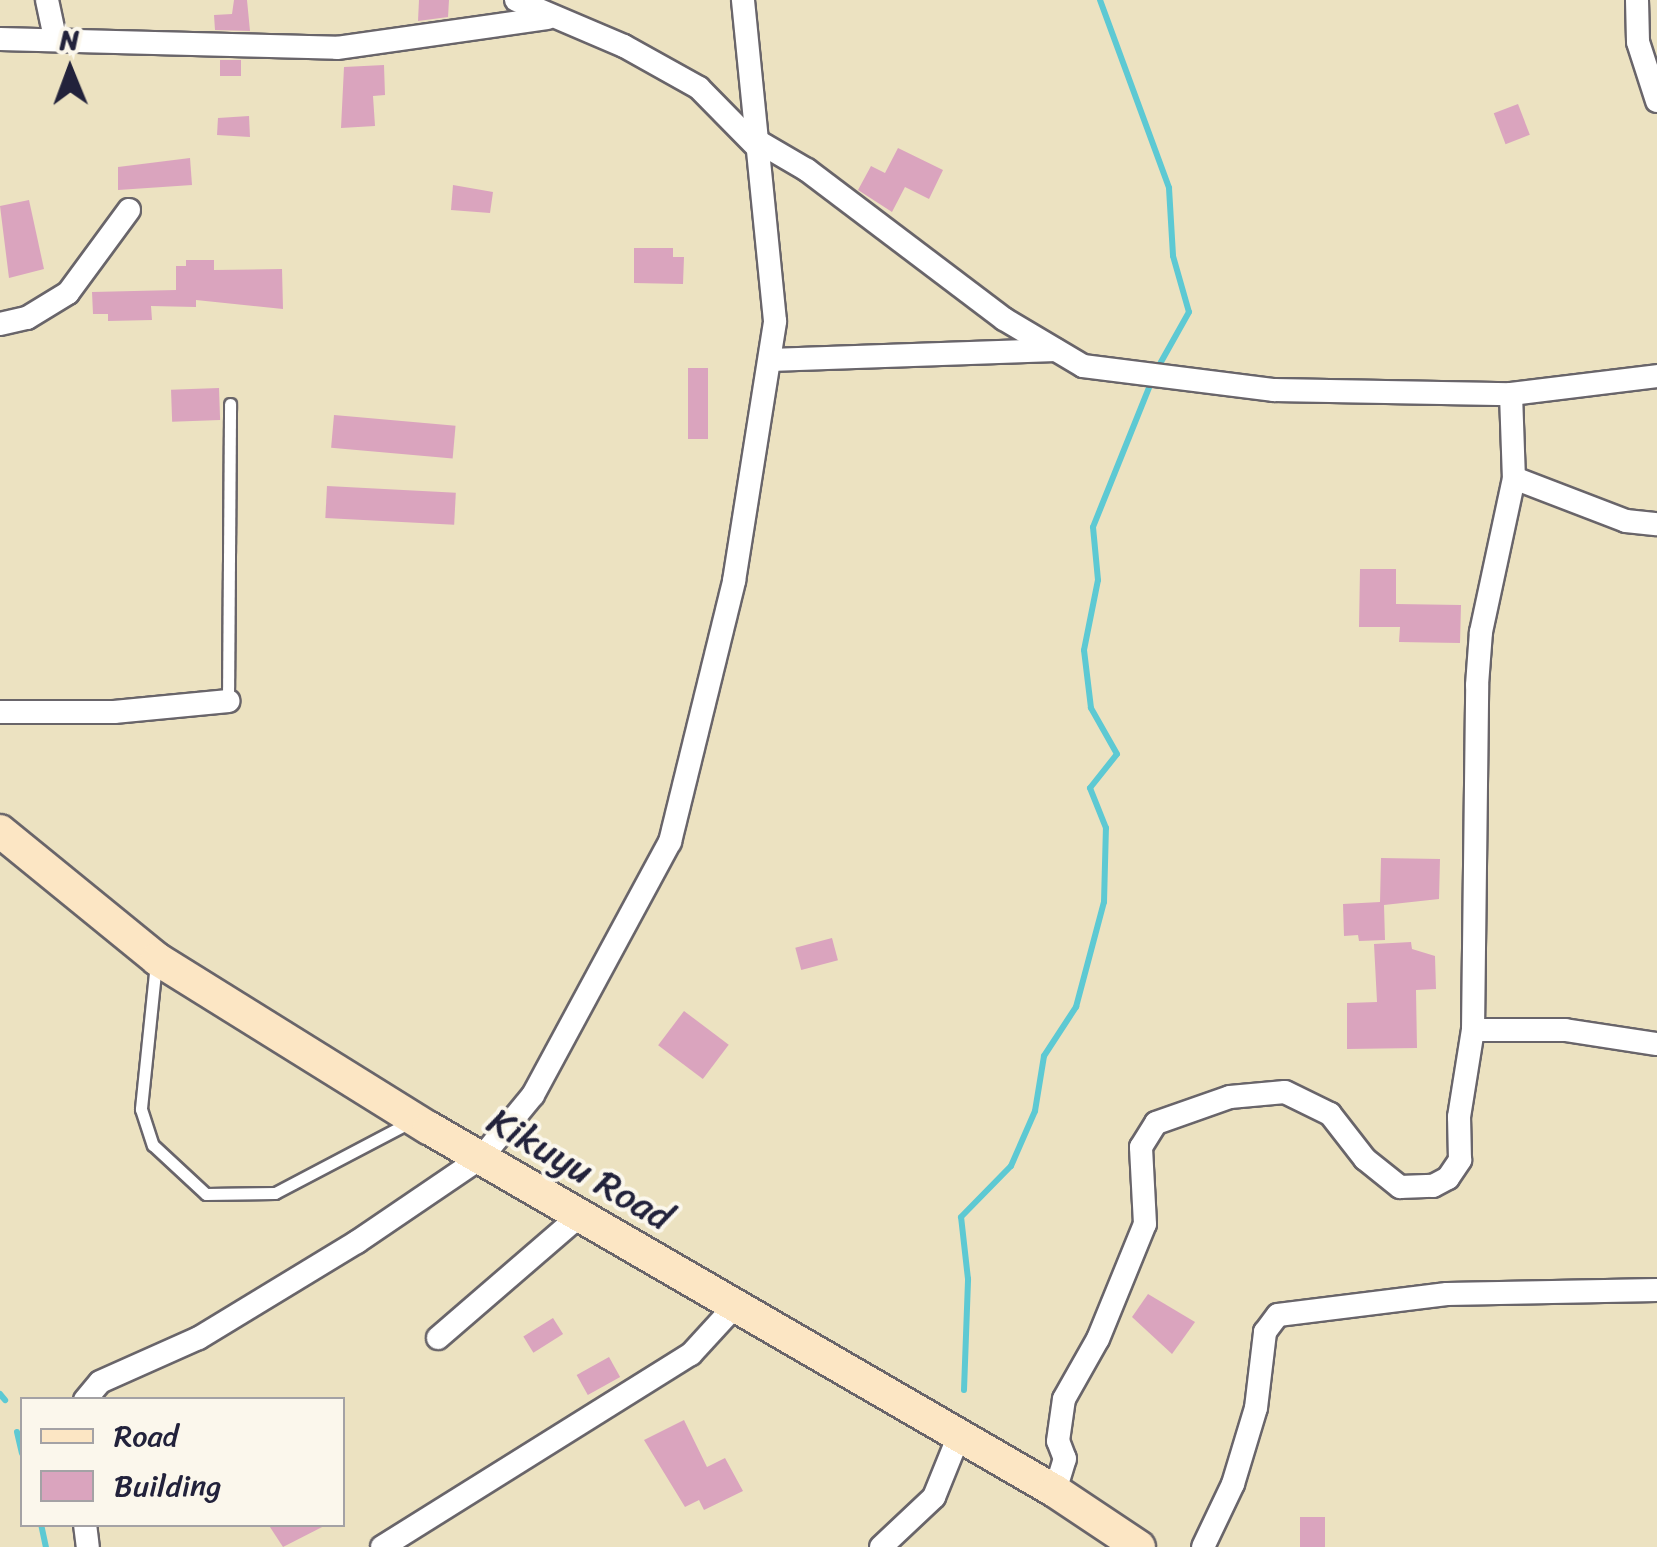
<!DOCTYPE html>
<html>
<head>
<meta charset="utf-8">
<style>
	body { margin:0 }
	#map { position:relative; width:1657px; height:1547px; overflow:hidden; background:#ece2c1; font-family:Sriracha,sans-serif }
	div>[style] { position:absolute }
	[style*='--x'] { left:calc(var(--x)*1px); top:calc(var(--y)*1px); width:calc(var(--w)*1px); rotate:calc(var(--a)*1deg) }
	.stream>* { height:6px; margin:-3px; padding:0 3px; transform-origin:3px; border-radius:3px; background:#5dc9d3 }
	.building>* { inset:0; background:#daa4be; transform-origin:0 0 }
	.roads { filter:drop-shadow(2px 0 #69656a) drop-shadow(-2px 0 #69656a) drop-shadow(0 2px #69656a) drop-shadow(0 -2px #69656a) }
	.lane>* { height:11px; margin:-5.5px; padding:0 5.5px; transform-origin:5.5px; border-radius:5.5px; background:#fff }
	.street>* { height:22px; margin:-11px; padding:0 11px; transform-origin:11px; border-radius:11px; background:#fff }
	.secondary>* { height:32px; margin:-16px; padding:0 16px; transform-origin:16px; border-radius:16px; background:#fce6c4 }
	span { translate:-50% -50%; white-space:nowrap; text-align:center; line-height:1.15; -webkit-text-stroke:8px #fbf7ec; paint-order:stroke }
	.street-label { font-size:38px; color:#22223b }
	.legend { position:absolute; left:20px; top:1397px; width:325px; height:130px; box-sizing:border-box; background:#fbf7ec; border:2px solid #a4a2a5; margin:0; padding:12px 18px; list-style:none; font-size:30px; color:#22223b }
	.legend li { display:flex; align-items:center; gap:20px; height:50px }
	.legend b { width:50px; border:2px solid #a4a2a5 }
	.north { position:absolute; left:20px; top:20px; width:100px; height:100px; -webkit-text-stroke:8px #fbf7ec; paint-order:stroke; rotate:359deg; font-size:28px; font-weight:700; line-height:40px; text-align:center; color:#22223b }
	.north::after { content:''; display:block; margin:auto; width:35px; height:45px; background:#22223b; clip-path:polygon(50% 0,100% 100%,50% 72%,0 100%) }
</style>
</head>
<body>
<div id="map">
	<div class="stream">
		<div style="--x:1100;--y:0;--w:200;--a:69.8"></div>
		<div style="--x:1169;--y:188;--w:68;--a:86.6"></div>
		<div style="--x:1173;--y:256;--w:58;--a:74.1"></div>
		<div style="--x:1189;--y:312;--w:65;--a:119.3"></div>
		<div style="--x:964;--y:1390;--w:111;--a:-87.9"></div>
		<div style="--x:968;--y:1279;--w:62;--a:-96.4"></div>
		<div style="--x:961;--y:1217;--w:71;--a:-45.6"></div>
		<div style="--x:1011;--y:1166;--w:60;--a:-66.4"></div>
		<div style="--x:1035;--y:1111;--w:56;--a:-80.7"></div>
		<div style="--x:1044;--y:1056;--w:59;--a:-56.9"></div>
		<div style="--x:1076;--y:1007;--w:109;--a:-75.1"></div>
		<div style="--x:1104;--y:902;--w:74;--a:-88.5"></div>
		<div style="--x:1106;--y:828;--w:43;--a:-111.8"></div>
		<div style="--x:1090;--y:788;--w:43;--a:-51.5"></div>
		<div style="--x:1117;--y:754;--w:53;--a:-119.5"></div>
		<div style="--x:1091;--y:708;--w:58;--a:-96.9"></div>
		<div style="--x:1084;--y:650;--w:71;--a:-78.7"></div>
		<div style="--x:1098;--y:580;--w:53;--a:-95.4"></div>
		<div style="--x:1093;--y:527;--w:158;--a:-68.1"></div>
		<div style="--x:0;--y:1394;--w:8;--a:50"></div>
		<div style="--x:17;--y:1432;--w:22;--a:77"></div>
		<div style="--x:41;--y:1524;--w:24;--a:78"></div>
	</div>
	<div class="building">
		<div style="clip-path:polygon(234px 0,247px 0,250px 31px,215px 30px,214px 15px,232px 14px)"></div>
		<div style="clip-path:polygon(419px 0,449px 0,448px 17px,418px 21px)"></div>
		<div style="left:220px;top:60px;width:21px;height:16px"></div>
		<div style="clip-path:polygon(384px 65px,385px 95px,373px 96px,375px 126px,341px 128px,344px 67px)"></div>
		<div style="left:1518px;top:104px;width:33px;height:26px;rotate:69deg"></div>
		<div style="clip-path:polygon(249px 116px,250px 137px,217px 135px,218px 118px)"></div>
		<div style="clip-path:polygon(898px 148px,943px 170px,929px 199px,905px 187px,892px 212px,858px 190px,871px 166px,885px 173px)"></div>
		<div style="clip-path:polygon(190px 158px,192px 185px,118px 190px,118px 167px)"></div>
		<div style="clip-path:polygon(453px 185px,493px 192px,490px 213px,451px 210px)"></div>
		<div style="clip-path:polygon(29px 200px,44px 269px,9px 278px,0 206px)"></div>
		<div style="clip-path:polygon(634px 248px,673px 248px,673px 257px,684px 257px,683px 284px,634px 283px)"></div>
		<div style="clip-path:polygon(186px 260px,214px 260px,214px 270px,282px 269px,283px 309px,196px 300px,196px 307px,151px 306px,152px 320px,108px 321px,108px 314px,93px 314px,92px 292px,176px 290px,176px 266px,186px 266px)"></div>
		<div style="left:688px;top:368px;width:20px;height:71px"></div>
		<div style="left:219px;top:388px;width:32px;height:48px;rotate:88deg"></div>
		<div style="left:334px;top:415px;width:122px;height:33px;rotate:5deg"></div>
		<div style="left:327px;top:486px;width:129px;height:32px;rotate:3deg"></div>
		<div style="clip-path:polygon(1360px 569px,1396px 569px,1396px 604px,1461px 605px,1460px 643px,1399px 642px,1400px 627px,1359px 627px)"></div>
		<div style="clip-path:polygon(1381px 858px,1440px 859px,1439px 899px,1384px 905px,1385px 940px,1359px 941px,1358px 935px,1344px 936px,1343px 904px,1380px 902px)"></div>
		<div style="left:832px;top:938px;width:23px;height:38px;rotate:75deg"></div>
		<div style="clip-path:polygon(1411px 942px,1412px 949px,1435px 956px,1436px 989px,1416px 990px,1417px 1048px,1347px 1049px,1347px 1003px,1377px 1002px,1374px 944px)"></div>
		<div style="left:684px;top:1011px;width:56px;height:43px;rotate:37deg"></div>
		<div style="clip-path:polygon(1148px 1294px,1195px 1322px,1172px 1354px,1132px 1317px)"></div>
		<div style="left:553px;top:1318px;width:19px;height:35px;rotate:58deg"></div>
		<div style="left:609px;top:1357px;width:23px;height:37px;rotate:61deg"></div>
		<div style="clip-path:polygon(684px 1420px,707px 1467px,725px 1458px,743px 1491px,704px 1510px,699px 1500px,685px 1507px,644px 1440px)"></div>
		<div style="left:1300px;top:1517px;width:25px;height:30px"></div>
		<div style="clip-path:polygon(268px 1524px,328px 1524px,283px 1547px)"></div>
	</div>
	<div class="roads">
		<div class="lane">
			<div style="--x:228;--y:701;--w:297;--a:-89.6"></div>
			<div style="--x:156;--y:963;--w:147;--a:95.9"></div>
			<div style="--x:141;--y:1109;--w:38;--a:72"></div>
			<div style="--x:153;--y:1145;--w:72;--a:42.8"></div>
			<div style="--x:206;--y:1194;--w:69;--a:-0.8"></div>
			<div style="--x:275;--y:1193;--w:155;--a:-27.7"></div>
		</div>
		<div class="street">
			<div style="--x:47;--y:0;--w:40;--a:78"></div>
			<div style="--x:516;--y:0;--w:117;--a:23.1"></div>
			<div style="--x:624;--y:46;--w:86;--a:29.2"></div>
			<div style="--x:699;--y:88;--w:87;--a:45.5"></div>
			<div style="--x:1637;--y:0;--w:42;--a:88.6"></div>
			<div style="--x:1638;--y:42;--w:62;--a:72.1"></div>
			<div style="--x:0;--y:39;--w:337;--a:1.5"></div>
			<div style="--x:337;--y:48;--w:212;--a:-8.1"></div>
			<div style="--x:759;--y:142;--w:56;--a:30.3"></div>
			<div style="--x:807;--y:170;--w:247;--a:37.1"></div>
			<div style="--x:1004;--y:319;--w:92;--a:30.7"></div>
			<div style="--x:1083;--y:366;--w:193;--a:7.2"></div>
			<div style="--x:1274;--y:390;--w:237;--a:1"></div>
			<div style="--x:1511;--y:394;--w:84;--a:88"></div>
			<div style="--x:1514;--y:478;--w:120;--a:21"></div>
			<div style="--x:1626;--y:521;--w:31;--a:6"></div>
			<div style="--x:0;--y:324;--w:28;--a:-13"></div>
			<div style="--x:27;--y:318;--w:48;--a:-31.4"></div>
			<div style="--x:68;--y:293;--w:103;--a:-53.7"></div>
			<div style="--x:770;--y:360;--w:286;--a:-2"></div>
			<div style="--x:1511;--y:394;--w:147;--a:-7"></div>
			<div style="--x:0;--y:712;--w:114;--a:0"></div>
			<div style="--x:114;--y:712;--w:115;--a:-5.5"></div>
			<div style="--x:1473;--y:1030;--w:92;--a:0"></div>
			<div style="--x:1565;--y:1030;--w:93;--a:8.7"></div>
			<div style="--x:438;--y:1338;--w:185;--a:-40.8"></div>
			<div style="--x:85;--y:1400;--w:23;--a:-50"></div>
			<div style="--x:100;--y:1382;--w:108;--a:-24"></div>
			<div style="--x:199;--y:1338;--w:185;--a:-31.3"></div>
			<div style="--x:357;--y:1242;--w:151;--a:-34.2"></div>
			<div style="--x:482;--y:1157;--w:80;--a:-50.6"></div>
			<div style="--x:533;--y:1095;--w:288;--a:-61.6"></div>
			<div style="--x:670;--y:842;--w:269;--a:-76.2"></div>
			<div style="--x:734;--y:581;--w:263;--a:-81"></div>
			<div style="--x:775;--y:321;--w:323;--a:-95.7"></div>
			<div style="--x:1055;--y:1491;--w:34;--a:-73"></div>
			<div style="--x:1065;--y:1459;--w:19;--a:-111"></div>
			<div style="--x:1058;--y:1441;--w:42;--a:-81.9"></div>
			<div style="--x:1064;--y:1399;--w:69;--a:-60.5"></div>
			<div style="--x:1098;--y:1339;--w:124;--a:-67.8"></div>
			<div style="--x:1145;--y:1224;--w:77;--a:-93"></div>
			<div style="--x:1141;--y:1147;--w:28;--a:-58"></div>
			<div style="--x:1156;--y:1123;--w:78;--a:-19.4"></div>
			<div style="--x:1230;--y:1097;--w:55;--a:-5.2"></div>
			<div style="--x:1285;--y:1092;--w:50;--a:26.1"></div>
			<div style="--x:1330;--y:1114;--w:57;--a:52.1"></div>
			<div style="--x:1365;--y:1159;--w:45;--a:38.7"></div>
			<div style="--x:1400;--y:1187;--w:33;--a:-2"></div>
			<div style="--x:1433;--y:1186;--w:17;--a:-28"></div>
			<div style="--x:1448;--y:1178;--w:22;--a:-56"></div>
			<div style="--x:1460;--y:1160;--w:43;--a:-91.3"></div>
			<div style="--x:1459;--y:1117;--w:88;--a:-80.9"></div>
			<div style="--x:1473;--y:1030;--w:345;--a:-89.3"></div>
			<div style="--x:1477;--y:685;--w:53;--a:-85.7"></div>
			<div style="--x:1481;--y:632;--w:157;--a:-77.9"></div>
			<div style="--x:85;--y:1524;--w:23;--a:83"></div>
			<div style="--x:382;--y:1547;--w:364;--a:-32"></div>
			<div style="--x:691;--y:1354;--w:65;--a:-47.5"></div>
			<div style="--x:881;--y:1547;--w:73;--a:-43.3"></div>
			<div style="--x:934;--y:1497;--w:64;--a:-67.9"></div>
			<div style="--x:1203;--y:1547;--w:70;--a:-64.5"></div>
			<div style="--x:1233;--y:1484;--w:79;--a:-73.2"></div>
			<div style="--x:1256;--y:1408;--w:77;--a:-83.2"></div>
			<div style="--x:1265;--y:1332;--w:21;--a:-53"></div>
			<div style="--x:1278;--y:1315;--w:170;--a:-7.1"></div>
			<div style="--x:1447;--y:1294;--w:210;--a:-1.1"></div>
		</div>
		<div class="secondary">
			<div style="--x:0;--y:831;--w:203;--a:39.2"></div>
			<div style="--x:157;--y:959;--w:320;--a:31.9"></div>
			<div style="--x:429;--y:1128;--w:724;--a:30.11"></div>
			<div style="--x:1055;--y:1491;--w:101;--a:33.7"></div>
		</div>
	</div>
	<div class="street-label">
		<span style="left:580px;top:1169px;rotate:30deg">Kikuyu Road</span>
	</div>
	<ul class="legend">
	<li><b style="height:12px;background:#fce6c4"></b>Road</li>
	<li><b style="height:28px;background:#daa4be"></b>Building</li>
	</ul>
	<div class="north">N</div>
</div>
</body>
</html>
